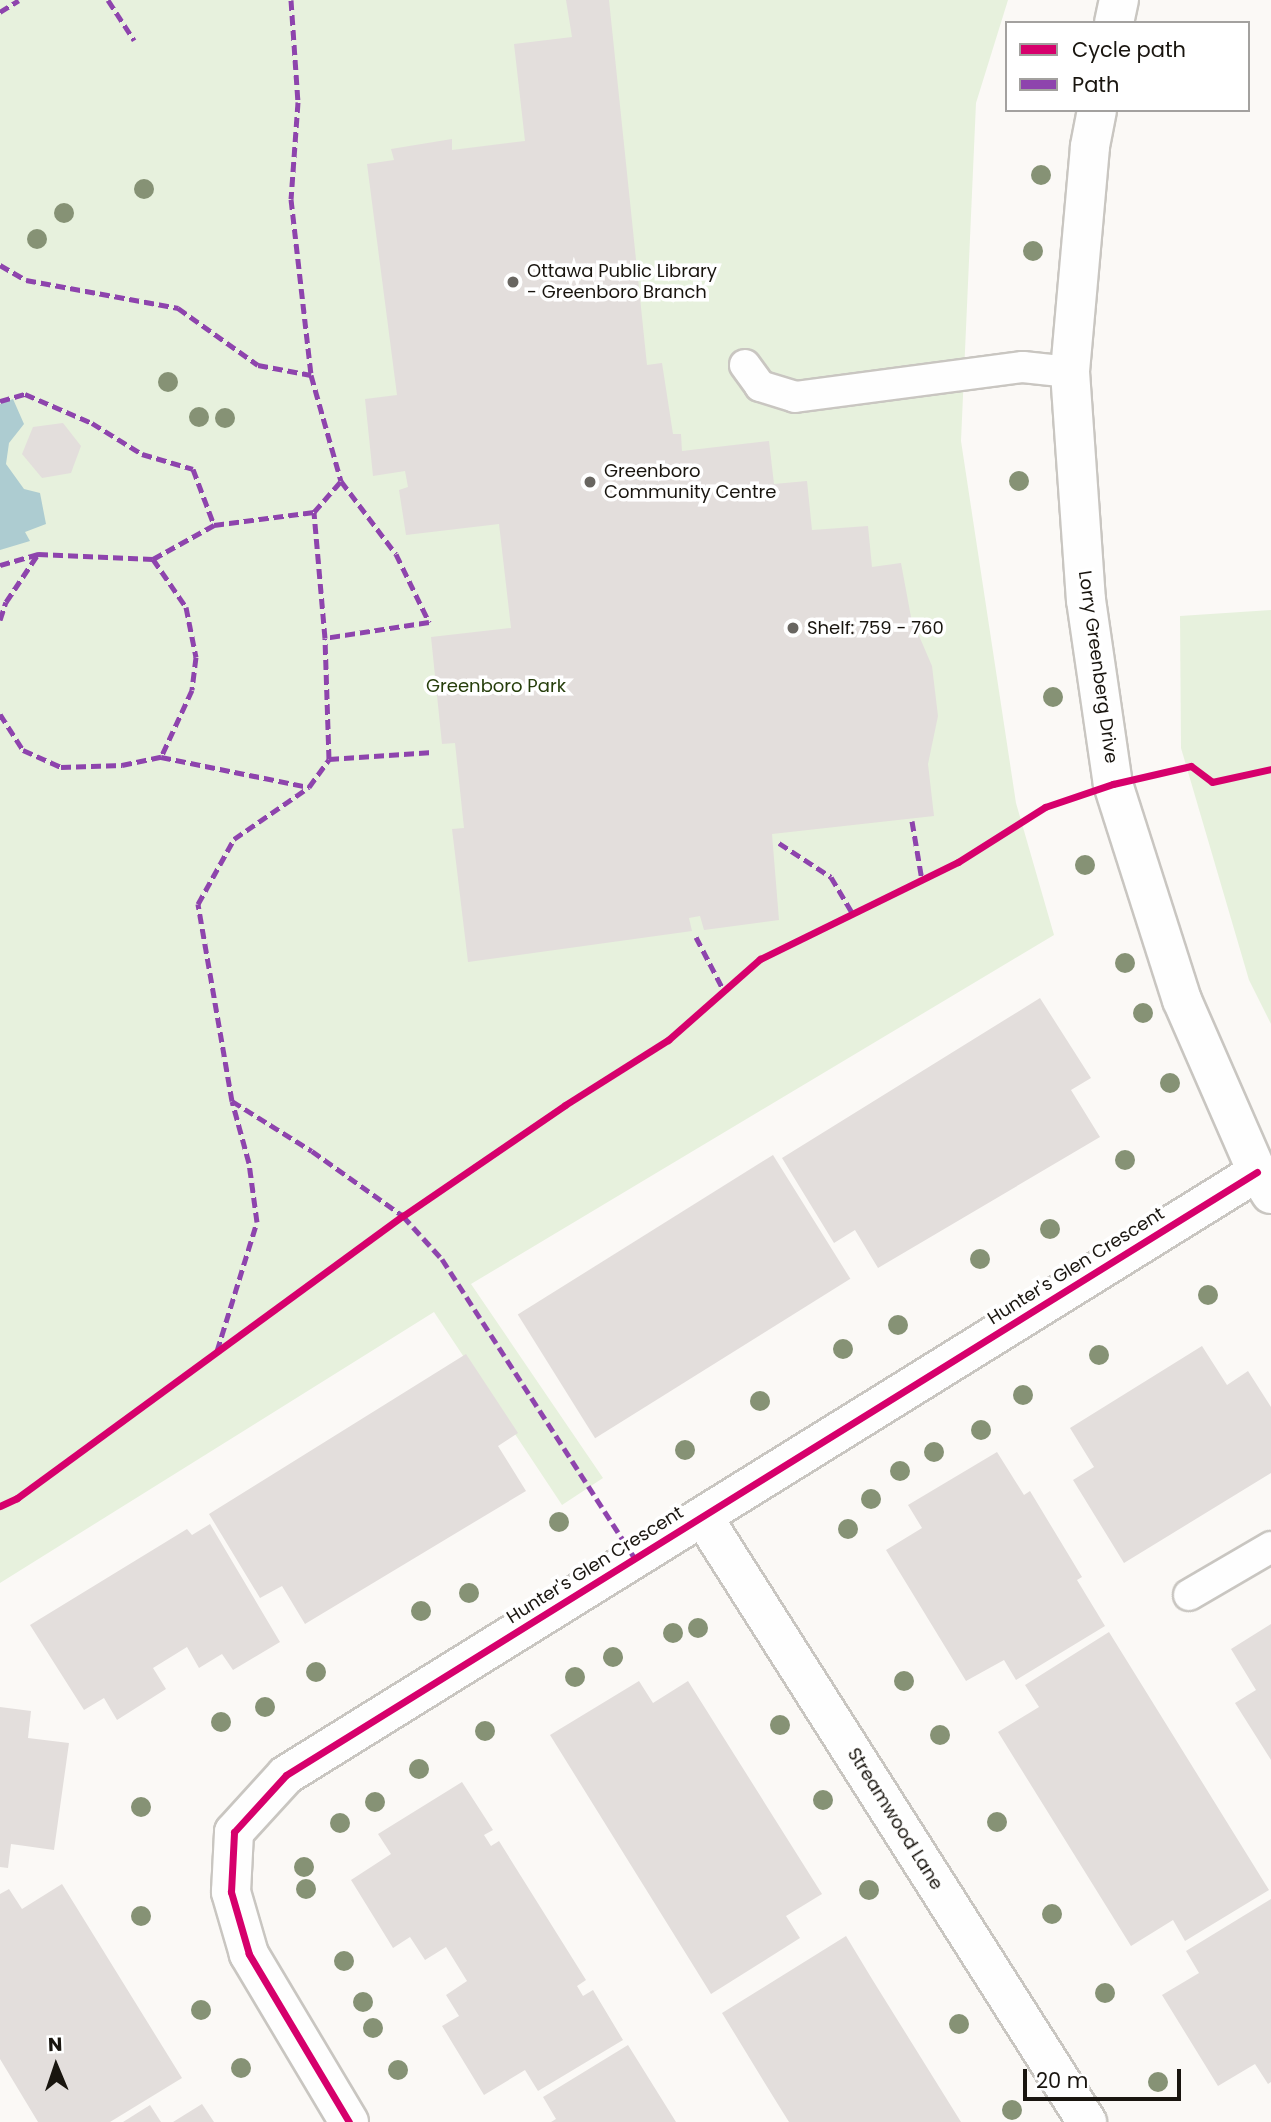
<!DOCTYPE html>
<html>
<head>
<meta charset="utf-8">
<style>
	body { margin:0 }
	#map { position:relative; width:1271px; height:2122px; overflow:hidden; background:#fbf9f6; font-family:Poppins,sans-serif }
	div>[style] { position:absolute }
	[style*='--x'] { left:calc(var(--x)*1px); top:calc(var(--y)*1px); width:calc(var(--w)*1px); rotate:calc(var(--a)*1deg) }
	.green>* { inset:0; background:#e7f1dd }
	.water>* { inset:0; background:#adccd1 }
	.building>* { inset:0; background:#e3dedc; transform-origin:0 0 }
	.roads { filter:drop-shadow(2px 0 #c9c6c1) drop-shadow(-2px 0 #c9c6c1) drop-shadow(0 2px #c9c6c1) drop-shadow(0 -2px #c9c6c1) }
	.service>* { height:30px; margin:-15px; padding:0 15px; transform-origin:15px; border-radius:15px; background:#fefefe }
	.minor>* { height:38px; margin:-19px; padding:0 19px; transform-origin:19px; border-radius:19px; background:#fefefe }
	.tertiary>* { height:38px; margin:-19px; padding:0 19px; transform-origin:19px; border-radius:19px; background:#fefefe }
	.quiet>* { height:5px; margin-top:-2.5px; transform-origin:0; background:repeating-linear-gradient(90deg,#8e44ad 0 10px,transparent 0 15px) }
	.cycleway>* { height:7px; margin:-3.5px; padding:0 3.5px; transform-origin:3.5px; border-radius:3.5px; background:#d6006c }
	.trees>* { width:20px; height:20px; margin:-10px; border-radius:50%; background:#869275 }
	.dots>* { width:19px; height:19px; translate:-50% -50%; box-sizing:border-box; border:4px solid #fff; border-radius:50% }
	span { translate:-50% -50%; white-space:nowrap; text-align:center; line-height:1.15; -webkit-text-stroke:7px #fff; paint-order:stroke }
	.poi-label { font-size:18px; color:#19150f }
	.left { translate:0 -50%; text-align:left }
	.street-label { font-size:18px; color:#19150f }
	.park-label { font-size:18px; color:#263e0b }
	.legend { position:absolute; left:1005px; top:21px; width:245px; height:91px; box-sizing:border-box; background:#fff; border:2px solid #a3a19f; margin:0; padding:9px 12px; list-style:none; font-size:21px; color:#19150f }
	.legend li { display:flex; align-items:center; gap:14px; height:35px }
	.legend b { width:35px; border:2px solid #a3a19f }
	.north { position:absolute; left:21px; top:2031px; width:70px; height:70px; -webkit-text-stroke:5px #fff; paint-order:stroke; rotate:358deg; font-size:19px; font-weight:700; line-height:28px; text-align:center; color:#19150f }
	.north::after { content:''; display:block; margin:auto; width:24px; height:32px; background:#19150f; clip-path:polygon(50% 0,100% 100%,50% 72%,0 100%) }
	.scale { position:absolute; left:1023px; top:2069px; width:158px; height:32px; box-sizing:border-box; border:4px solid #19150f; border-top:0; padding-left:9px; font-size:21px; line-height:24px; white-space:nowrap; color:#19150f; -webkit-text-stroke:5px #fff; paint-order:stroke }
</style>
</head>
<body>
<div id="map">
	<div class="green">
		<div style="clip-path:polygon(0 0,1008px 0,976px 103px,961px 441px,1016px 803px,1054px 935px,471px 1284px,603px 1478px,562px 1505px,434px 1312px,0 1583px)"></div>
		<div style="clip-path:polygon(1271px 610px,1271px 1024px,1249px 980px,1181px 748px,1180px 616px)"></div>
	</div>
	<div class="water">
		<div style="clip-path:polygon(13px 399px,24px 424px,9px 443px,6px 464px,24px 489px,40px 493px,46px 524px,25px 532px,30px 541px,0 550px,0 404px)"></div>
	</div>
	<div class="building">
		<div style="clip-path:polygon(566px 0,609px 0,647px 365px,662px 363px,673px 434px,681px 434px,682px 451px,769px 441px,774px 484px,807px 481px,812px 530px,868px 526px,872px 567px,901px 563px,911px 617px,932px 666px,938px 716px,928px 764px,934px 816px,772px 834px,779px 920px,704px 930px,700px 916px,689px 918px,692px 931px,468px 962px,452px 829px,464px 828px,455px 743px,442px 744px,431px 637px,511px 628px,499px 524px,406px 535px,399px 490px,408px 487px,405px 471px,373px 476px,365px 399px,397px 395px,367px 164px,394px 160px,391px 149px,452px 139px,452px 150px,525px 141px,514px 44px,572px 37px)"></div>
		<div style="clip-path:polygon(63px 423px,81px 446px,71px 473px,42px 478px,22px 454px,33px 427px)"></div>
		<div style="clip-path:polygon(1040px 998px,1091px 1078px,1071px 1090px,1100px 1137px,878px 1268px,855px 1230px,834px 1243px,782px 1158px)"></div>
		<div style="left:773px;top:1155px;width:146px;height:301px;rotate:58deg"></div>
		<div style="clip-path:polygon(1202px 1346px,1227px 1385px,1248px 1371px,1271px 1407px,1271px 1473px,1124px 1563px,1073px 1480px,1094px 1467px,1070px 1428px)"></div>
		<div style="clip-path:polygon(466px 1354px,518px 1433px,498px 1446px,526px 1491px,305px 1624px,282px 1586px,260px 1598px,209px 1514px)"></div>
		<div style="clip-path:polygon(997px 1452px,1024px 1495px,1030px 1491px,1082px 1577px,1077px 1580px,1105px 1626px,1016px 1680px,1004px 1660px,966px 1681px,886px 1550px,922px 1528px,908px 1505px)"></div>
		<div style="clip-path:polygon(210px 1524px,280px 1642px,233px 1670px,222px 1654px,199px 1668px,187px 1647px,153px 1668px,166px 1689px,117px 1720px,104px 1698px,84px 1710px,30px 1625px,187px 1529px,192px 1535px)"></div>
		<div style="clip-path:polygon(1271px 1624px,1271px 1760px,1235px 1703px,1256px 1690px,1231px 1649px)"></div>
		<div style="clip-path:polygon(1109px 1632px,1269px 1890px,1185px 1941px,1173px 1920px,1131px 1946px,998px 1732px,1039px 1707px,1025px 1685px)"></div>
		<div style="clip-path:polygon(639px 1681px,653px 1703px,688px 1681px,822px 1894px,786px 1916px,800px 1938px,711px 1994px,550px 1735px)"></div>
		<div style="clip-path:polygon(0 1707px,31px 1711px,28px 1738px,69px 1743px,54px 1850px,11px 1844px,8px 1868px,0 1867px)"></div>
		<div style="clip-path:polygon(462px 1782px,493px 1830px,484px 1835px,491px 1846px,499px 1841px,586px 1980px,577px 1986px,583px 1996px,593px 1990px,623px 2040px,538px 2091px,525px 2070px,484px 2095px,442px 2026px,459px 2016px,446px 1995px,467px 1981px,446px 1947px,425px 1960px,410px 1937px,393px 1948px,351px 1880px,391px 1854px,378px 1834px)"></div>
		<div style="clip-path:polygon(62px 1884px,182px 2078px,110px 2122px,38px 2122px,0 2059px,0 1894px,9px 1889px,22px 1909px)"></div>
		<div style="clip-path:polygon(1271px 1899px,1271px 2082px,1268px 2084px,1255px 2064px,1218px 2086px,1162px 1995px,1199px 1973px,1186px 1951px)"></div>
		<div style="clip-path:polygon(846px 1936px,872px 1979px,961px 2122px,789px 2122px,774px 2098px,722px 2013px)"></div>
		<div style="clip-path:polygon(628px 2045px,676px 2122px,551px 2122px,556px 2119px,543px 2097px)"></div>
		<div style="clip-path:polygon(202px 2104px,214px 2122px,173px 2122px)"></div>
		<div style="clip-path:polygon(150px 2105px,161px 2122px,123px 2122px)"></div>
	</div>
	<div class="roads">
		<div class="service">
			<div style="--x:745;--y:365;--w:26;--a:54"></div>
			<div style="--x:760;--y:386;--w:37;--a:17"></div>
			<div style="--x:795;--y:397;--w:230;--a:-7.5"></div>
			<div style="--x:1023;--y:367;--w:47;--a:6.1"></div>
			<div style="--x:1189;--y:1595;--w:95;--a:-30.3"></div>
		</div>
		<div class="minor">
			<div style="--x:703;--y:1517;--w:717;--a:57.6"></div>
			<div style="--x:349;--y:2122;--w:196;--a:-120.8"></div>
			<div style="--x:249;--y:1954;--w:65;--a:-106.2"></div>
			<div style="--x:231;--y:1892;--w:60;--a:-87.1"></div>
			<div style="--x:234;--y:1832;--w:77;--a:-47.6"></div>
			<div style="--x:286;--y:1775;--w:1143;--a:-31.84"></div>
		</div>
		<div class="tertiary">
			<div style="--x:1114;--y:23;--w:24;--a:-78"></div>
			<div style="--x:1097;--y:110;--w:38;--a:101"></div>
			<div style="--x:1090;--y:147;--w:226;--a:95.1"></div>
			<div style="--x:1070;--y:372;--w:229;--a:86"></div>
			<div style="--x:1086;--y:600;--w:186;--a:81.7"></div>
			<div style="--x:1113;--y:784;--w:227;--a:72.3"></div>
			<div style="--x:1182;--y:1000;--w:188;--a:66.4"></div>
			<div style="--x:1257;--y:1172;--w:26;--a:58"></div>
		</div>
	</div>
	<div class="quiet">
		<div style="--x:108;--y:0;--w:48;--a:57"></div>
		<div style="--x:291;--y:0;--w:102;--a:86.1"></div>
		<div style="--x:298;--y:102;--w:97;--a:94.1"></div>
		<div style="--x:291;--y:199;--w:177;--a:83.5"></div>
		<div style="--x:311;--y:375;--w:110;--a:74.2"></div>
		<div style="--x:341;--y:481;--w:91;--a:53"></div>
		<div style="--x:396;--y:554;--w:76;--a:64.1"></div>
		<div style="--x:429;--y:622;--w:105;--a:171.3"></div>
		<div style="--x:0;--y:12;--w:22;--a:-32"></div>
		<div style="--x:0;--y:265;--w:30;--a:30"></div>
		<div style="--x:26;--y:280;--w:155;--a:10.4"></div>
		<div style="--x:178;--y:308;--w:98;--a:35.5"></div>
		<div style="--x:258;--y:365;--w:54;--a:10.7"></div>
		<div style="--x:0;--y:401;--w:26;--a:-16"></div>
		<div style="--x:25;--y:394;--w:73;--a:23.4"></div>
		<div style="--x:92;--y:423;--w:59;--a:31.8"></div>
		<div style="--x:142;--y:454;--w:53;--a:16.4"></div>
		<div style="--x:193;--y:469;--w:60;--a:69.4"></div>
		<div style="--x:153;--y:559;--w:58;--a:55.5"></div>
		<div style="--x:186;--y:607;--w:51;--a:78.7"></div>
		<div style="--x:196;--y:657;--w:33;--a:97"></div>
		<div style="--x:192;--y:690;--w:74;--a:114.8"></div>
		<div style="--x:161;--y:757;--w:151;--a:11.5"></div>
		<div style="--x:0;--y:565;--w:40;--a:-16"></div>
		<div style="--x:38;--y:554;--w:115;--a:2.5"></div>
		<div style="--x:153;--y:559;--w:70;--a:-29.1"></div>
		<div style="--x:214;--y:525;--w:101;--a:-7.4"></div>
		<div style="--x:314;--y:512;--w:41;--a:-48.9"></div>
		<div style="--x:0;--y:620;--w:19;--a:-72"></div>
		<div style="--x:6;--y:602;--w:58;--a:-56.3"></div>
		<div style="--x:0;--y:714;--w:43;--a:57.4"></div>
		<div style="--x:23;--y:750;--w:42;--a:24.1"></div>
		<div style="--x:61;--y:767;--w:61;--a:-1.9"></div>
		<div style="--x:122;--y:765;--w:40;--a:-12"></div>
		<div style="--x:329;--y:759;--w:104;--a:-3.9"></div>
		<div style="--x:912;--y:821;--w:60;--a:80.4"></div>
		<div style="--x:779;--y:843;--w:62;--a:33.2"></div>
		<div style="--x:831;--y:877;--w:43;--a:59.3"></div>
		<div style="--x:696;--y:937;--w:61;--a:62.6"></div>
		<div style="--x:232;--y:1101;--w:94;--a:32"></div>
		<div style="--x:312;--y:1151;--w:112;--a:35.5"></div>
		<div style="--x:403;--y:1216;--w:58;--a:47.8"></div>
		<div style="--x:442;--y:1259;--w:357;--a:57.2"></div>
		<div style="--x:217;--y:1351;--w:135;--a:-72.8"></div>
		<div style="--x:257;--y:1222;--w:60;--a:-97.7"></div>
		<div style="--x:249;--y:1163;--w:64;--a:-105.3"></div>
		<div style="--x:232;--y:1101;--w:200;--a:-99.8"></div>
		<div style="--x:198;--y:904;--w:74;--a:-61"></div>
		<div style="--x:234;--y:839;--w:91;--a:-34.7"></div>
		<div style="--x:309;--y:787;--w:34;--a:-54"></div>
		<div style="--x:329;--y:759;--w:121;--a:-91.9"></div>
		<div style="--x:325;--y:638;--w:126;--a:-95"></div>
	</div>
	<div class="cycleway">
		<div style="--x:0;--y:1506;--w:19;--a:-25"></div>
		<div style="--x:17;--y:1498;--w:478;--a:-36.2"></div>
		<div style="--x:403;--y:1216;--w:196;--a:-34.4"></div>
		<div style="--x:565;--y:1105;--w:122;--a:-32.3"></div>
		<div style="--x:668;--y:1040;--w:123;--a:-41.4"></div>
		<div style="--x:760;--y:959;--w:220;--a:-26.1"></div>
		<div style="--x:958;--y:862;--w:103;--a:-32.3"></div>
		<div style="--x:1045;--y:807;--w:72;--a:-18.7"></div>
		<div style="--x:1113;--y:784;--w:80;--a:-13"></div>
		<div style="--x:1191;--y:766;--w:26;--a:37"></div>
		<div style="--x:1212;--y:782;--w:60;--a:-12.4"></div>
		<div style="--x:349;--y:2122;--w:196;--a:-120.8"></div>
		<div style="--x:249;--y:1954;--w:65;--a:-106.2"></div>
		<div style="--x:231;--y:1892;--w:60;--a:-87.1"></div>
		<div style="--x:234;--y:1832;--w:77;--a:-47.6"></div>
		<div style="--x:286;--y:1775;--w:1143;--a:-31.84"></div>
	</div>
	<div class="trees">
		<div style="left:1041px;top:175px"></div>
		<div style="left:144px;top:189px"></div>
		<div style="left:64px;top:213px"></div>
		<div style="left:37px;top:239px"></div>
		<div style="left:1033px;top:251px"></div>
		<div style="left:168px;top:382px"></div>
		<div style="left:199px;top:417px"></div>
		<div style="left:225px;top:418px"></div>
		<div style="left:1019px;top:481px"></div>
		<div style="left:1053px;top:697px"></div>
		<div style="left:1085px;top:865px"></div>
		<div style="left:1125px;top:963px"></div>
		<div style="left:1143px;top:1013px"></div>
		<div style="left:1170px;top:1083px"></div>
		<div style="left:1125px;top:1160px"></div>
		<div style="left:1050px;top:1229px"></div>
		<div style="left:980px;top:1259px"></div>
		<div style="left:1208px;top:1295px"></div>
		<div style="left:898px;top:1325px"></div>
		<div style="left:843px;top:1349px"></div>
		<div style="left:1099px;top:1355px"></div>
		<div style="left:1023px;top:1395px"></div>
		<div style="left:760px;top:1401px"></div>
		<div style="left:981px;top:1430px"></div>
		<div style="left:685px;top:1450px"></div>
		<div style="left:934px;top:1452px"></div>
		<div style="left:900px;top:1471px"></div>
		<div style="left:871px;top:1499px"></div>
		<div style="left:559px;top:1522px"></div>
		<div style="left:848px;top:1529px"></div>
		<div style="left:469px;top:1593px"></div>
		<div style="left:421px;top:1611px"></div>
		<div style="left:698px;top:1628px"></div>
		<div style="left:673px;top:1633px"></div>
		<div style="left:613px;top:1657px"></div>
		<div style="left:316px;top:1672px"></div>
		<div style="left:575px;top:1677px"></div>
		<div style="left:904px;top:1681px"></div>
		<div style="left:265px;top:1707px"></div>
		<div style="left:221px;top:1722px"></div>
		<div style="left:780px;top:1725px"></div>
		<div style="left:485px;top:1731px"></div>
		<div style="left:940px;top:1735px"></div>
		<div style="left:419px;top:1769px"></div>
		<div style="left:823px;top:1800px"></div>
		<div style="left:375px;top:1802px"></div>
		<div style="left:141px;top:1807px"></div>
		<div style="left:997px;top:1822px"></div>
		<div style="left:340px;top:1823px"></div>
		<div style="left:304px;top:1867px"></div>
		<div style="left:306px;top:1889px"></div>
		<div style="left:869px;top:1890px"></div>
		<div style="left:1052px;top:1914px"></div>
		<div style="left:141px;top:1916px"></div>
		<div style="left:344px;top:1961px"></div>
		<div style="left:1105px;top:1993px"></div>
		<div style="left:363px;top:2002px"></div>
		<div style="left:201px;top:2010px"></div>
		<div style="left:959px;top:2024px"></div>
		<div style="left:373px;top:2028px"></div>
		<div style="left:241px;top:2068px"></div>
		<div style="left:398px;top:2070px"></div>
		<div style="left:1158px;top:2082px"></div>
		<div style="left:1012px;top:2110px"></div>
	</div>
	<div class="dots">
		<div style="left:513px;top:282px;background:#686560"></div>
		<div style="left:590px;top:482px;background:#686560"></div>
		<div style="left:793px;top:628px;background:#686560"></div>
	</div>
	<div class="poi-label">
		<span class="left" style="left:527px;top:282px">Ottawa Public Library<br>- Greenboro Branch</span>
		<span class="left" style="left:604px;top:482px">Greenboro<br>Community Centre</span>
		<span class="left" style="left:807px;top:628px">Shelf: 759 - 760</span>
	</div>
	<div class="street-label">
		<span style="left:1098px;top:667px;rotate:82deg">Lorry Greenberg Drive</span>
		<span style="left:1076px;top:1266px;rotate:-32deg">Hunter's Glen Crescent</span>
		<span style="left:595px;top:1565px;rotate:-32deg">Hunter's Glen Crescent</span>
		<span style="left:895px;top:1819px;rotate:58deg">Streamwood Lane</span>
	</div>
	<div class="park-label">
		<span style="left:496px;top:686px">Greenboro Park</span>
	</div>
	<ul class="legend">
	<li><b style="height:9px;background:#d6006c"></b>Cycle path</li>
	<li><b style="height:9px;background:#8e44ad"></b>Path</li>
	</ul>
	<div class="north">N</div>
	<div class="scale">20 m</div>
</div>
</body>
</html>
